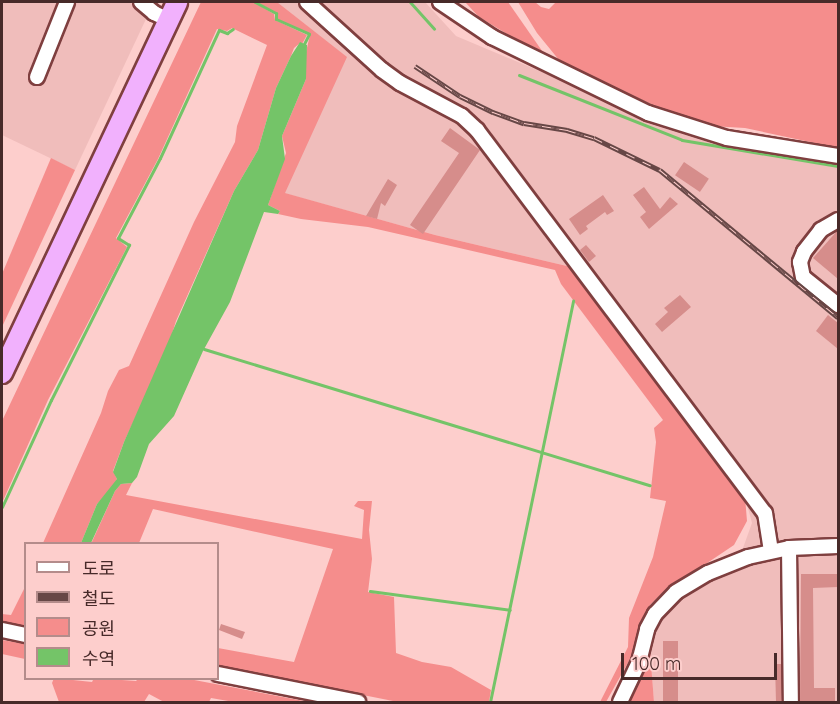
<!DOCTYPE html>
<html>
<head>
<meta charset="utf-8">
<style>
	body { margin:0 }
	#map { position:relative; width:840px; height:704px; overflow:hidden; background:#fdcecc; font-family:Quicksand,"Noto Sans KR",sans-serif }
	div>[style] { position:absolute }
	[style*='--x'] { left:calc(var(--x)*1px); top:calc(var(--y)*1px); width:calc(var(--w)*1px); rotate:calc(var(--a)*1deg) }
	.built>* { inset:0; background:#f0bdbb }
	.green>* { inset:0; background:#f58d8c }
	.water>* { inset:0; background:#74c468 }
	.stream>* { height:3px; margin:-1.5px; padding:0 1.5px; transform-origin:1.5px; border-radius:1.5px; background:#74c468 }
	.building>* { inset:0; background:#d68d8b; transform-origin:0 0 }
	.roads { filter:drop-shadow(2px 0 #7f3f3f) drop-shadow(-2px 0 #7f3f3f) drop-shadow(0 2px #7f3f3f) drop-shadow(0 -2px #7f3f3f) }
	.minor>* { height:14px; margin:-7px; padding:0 7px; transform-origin:7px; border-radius:7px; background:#fff }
	.highway>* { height:20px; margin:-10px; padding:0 10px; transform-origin:10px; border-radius:10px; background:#f1b1fd }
	.rail>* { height:5px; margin-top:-2.5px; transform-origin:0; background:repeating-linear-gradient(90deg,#fdcecc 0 9px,#674746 0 18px); box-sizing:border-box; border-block:2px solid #674746 }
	span { translate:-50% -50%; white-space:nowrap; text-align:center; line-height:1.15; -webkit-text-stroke:4.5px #fdcecc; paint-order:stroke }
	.frame { position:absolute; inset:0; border:3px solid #472a29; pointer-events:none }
	.legend { position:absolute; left:24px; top:542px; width:195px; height:138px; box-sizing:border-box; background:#fdcecc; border:2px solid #b48c8b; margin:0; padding:8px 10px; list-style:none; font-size:18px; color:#472a29 }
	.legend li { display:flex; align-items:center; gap:12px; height:30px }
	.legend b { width:30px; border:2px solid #b48c8b }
	.scale { position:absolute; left:621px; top:653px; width:156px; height:27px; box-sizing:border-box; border:3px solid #472a29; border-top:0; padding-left:8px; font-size:18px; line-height:21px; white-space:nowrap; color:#472a29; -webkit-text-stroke:4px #fdcecc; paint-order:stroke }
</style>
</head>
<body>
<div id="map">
	<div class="built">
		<div style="clip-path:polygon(2px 2px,154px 2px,75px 170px,2px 135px)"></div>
		<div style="clip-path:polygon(277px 2px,425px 2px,456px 36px,720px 147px,838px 165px,838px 702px,654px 702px,648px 625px,651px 615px,743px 548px,752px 523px,745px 497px,571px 267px,435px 235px,284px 193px,346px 57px)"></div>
	</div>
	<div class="green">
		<div style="clip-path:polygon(201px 2px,253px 2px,274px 14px,275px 20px,307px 35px,302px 44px,300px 43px,294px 48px,291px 56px,276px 88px,258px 150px,234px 191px,176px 321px,168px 347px,124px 442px,113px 471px,117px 479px,114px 485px,97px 504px,81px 543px,43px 543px,101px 413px,108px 391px,119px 370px,129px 366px,194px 222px,235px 142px,237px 126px,267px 45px,232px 28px,227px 31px,217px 29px,158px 159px,116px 238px,127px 247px,48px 400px,2px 503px,2px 421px)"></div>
		<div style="clip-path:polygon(257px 2px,277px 2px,347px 57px,285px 193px,435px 235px,571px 267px,745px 497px,747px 521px,734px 545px,661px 594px,650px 605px,630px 659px,606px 702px,600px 702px,628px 647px,629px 618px,653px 557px,666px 501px,650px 498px,656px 442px,654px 428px,663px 420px,561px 284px,555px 270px,368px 227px,301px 219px,278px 214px,280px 211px,268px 205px,286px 153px,282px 136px,306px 79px,306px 52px,310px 35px,277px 19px,277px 13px)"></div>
		<div style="clip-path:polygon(465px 2px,508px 2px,547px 58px,479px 17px)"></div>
		<div style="clip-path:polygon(518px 2px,535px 2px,541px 7px,549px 9px,556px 2px,838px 2px,838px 148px,745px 128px,711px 126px,673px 114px,620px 90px,559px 60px,537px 33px)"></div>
		<div style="clip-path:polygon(51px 158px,75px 170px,2px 327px,2px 274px)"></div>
		<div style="clip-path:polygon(132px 483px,126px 495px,362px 539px,364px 510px,354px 506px,358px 501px,372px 501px,369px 530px,372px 559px,368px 592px,394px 597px,396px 653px,422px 662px,451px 667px,491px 690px,489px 702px,398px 702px,218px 666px,218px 648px,294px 662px,333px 549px,153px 509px,139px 543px,91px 544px,115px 491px,121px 484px)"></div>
		<div style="clip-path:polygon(25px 587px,25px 629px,2px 625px,2px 614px,11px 615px)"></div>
		<div style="clip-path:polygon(648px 625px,654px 702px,624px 702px)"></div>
		<div style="clip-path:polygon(2px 640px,25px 644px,25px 659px,2px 654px)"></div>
		<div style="clip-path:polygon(54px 678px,92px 682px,94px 678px,136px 681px,138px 679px,189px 679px,309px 702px,234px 702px,211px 698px,209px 702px,164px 702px,149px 694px,144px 702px,59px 702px,52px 683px)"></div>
	</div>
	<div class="water">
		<div style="clip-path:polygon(300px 42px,307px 45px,306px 79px,282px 136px,285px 159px,268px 205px,280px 211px,278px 214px,264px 212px,230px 302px,203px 351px,174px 416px,149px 444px,137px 477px,132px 483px,121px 484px,115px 491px,91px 543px,81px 543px,97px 504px,117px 479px,113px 472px,124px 442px,234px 191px,258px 150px,276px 88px,291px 56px)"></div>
	</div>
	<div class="stream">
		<div style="--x:255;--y:2;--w:24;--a:28"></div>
		<div style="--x:276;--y:13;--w:6;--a:90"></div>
		<div style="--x:276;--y:19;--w:36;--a:24"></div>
		<div style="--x:309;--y:34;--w:13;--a:117"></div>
		<div style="--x:410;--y:2;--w:36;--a:48"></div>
		<div style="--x:519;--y:75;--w:175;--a:21.7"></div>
		<div style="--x:682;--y:140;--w:158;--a:9.5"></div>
		<div style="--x:204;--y:349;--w:466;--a:17"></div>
		<div style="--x:2;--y:507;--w:118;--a:-65.4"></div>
		<div style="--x:51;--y:400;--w:174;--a:-63.3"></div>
		<div style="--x:129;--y:245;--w:13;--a:-148"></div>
		<div style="--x:118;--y:238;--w:90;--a:-62.3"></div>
		<div style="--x:160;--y:158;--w:141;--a:-65.3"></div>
		<div style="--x:219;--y:30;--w:9;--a:21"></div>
		<div style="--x:227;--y:33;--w:7;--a:-34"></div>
		<div style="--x:370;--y:591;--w:141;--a:7.7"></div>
		<div style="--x:490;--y:702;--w:410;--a:-78.3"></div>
	</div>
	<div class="building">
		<div style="clip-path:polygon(450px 128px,480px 150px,423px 234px,410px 225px,459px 153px,441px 141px)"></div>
		<div style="left:684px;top:162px;width:30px;height:16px;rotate:34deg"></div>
		<div style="clip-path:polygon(388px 179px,397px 185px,385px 206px,381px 203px,377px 219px,366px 216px)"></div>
		<div style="clip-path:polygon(644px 187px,660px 209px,670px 197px,678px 204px,649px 229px,640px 217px,646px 212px,633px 195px)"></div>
		<div style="clip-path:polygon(603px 195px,614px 211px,607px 215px,605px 212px,586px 226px,588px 229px,580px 235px,569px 219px)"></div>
		<div style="clip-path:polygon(838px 230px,838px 279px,813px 258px)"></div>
		<div style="clip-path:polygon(586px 245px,596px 256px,589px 262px,580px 250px)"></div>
		<div style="clip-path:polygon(680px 295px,691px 307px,662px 332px,655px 324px,668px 312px,664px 308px)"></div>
		<div style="clip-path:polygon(828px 315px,838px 323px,838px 349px,816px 331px)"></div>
		<div style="clip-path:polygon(801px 574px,838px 574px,838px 587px,813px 588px,814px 688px,835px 688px,835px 702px,800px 702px)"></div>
		<div style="clip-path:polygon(221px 624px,245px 632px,242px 639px,219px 630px)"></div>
		<div style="left:663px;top:641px;width:15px;height:61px"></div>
		<div style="clip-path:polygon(775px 664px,782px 664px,782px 702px,776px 702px)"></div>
	</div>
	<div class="roads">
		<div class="minor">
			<div style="--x:141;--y:2;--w:17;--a:40"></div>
			<div style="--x:154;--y:13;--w:17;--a:25"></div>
			<div style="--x:307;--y:2;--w:101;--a:42.2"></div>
			<div style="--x:382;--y:70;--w:22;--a:36"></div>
			<div style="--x:400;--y:83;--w:70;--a:28"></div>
			<div style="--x:462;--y:116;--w:21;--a:43"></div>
			<div style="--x:477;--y:130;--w:479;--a:53.1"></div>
			<div style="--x:765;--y:513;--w:38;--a:81"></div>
			<div style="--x:440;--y:2;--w:63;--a:33.9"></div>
			<div style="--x:492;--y:37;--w:174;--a:26"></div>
			<div style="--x:648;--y:113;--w:83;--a:17.6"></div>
			<div style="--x:727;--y:138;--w:112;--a:9.2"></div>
			<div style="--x:37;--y:77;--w:81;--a:-68.2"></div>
			<div style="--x:838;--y:220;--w:20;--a:150"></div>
			<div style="--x:821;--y:230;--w:28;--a:128"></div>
			<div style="--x:804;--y:252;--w:11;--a:112"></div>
			<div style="--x:800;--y:262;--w:15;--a:79"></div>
			<div style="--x:803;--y:277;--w:45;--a:38.7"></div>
			<div style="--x:789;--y:548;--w:154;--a:89.3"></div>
			<div style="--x:2;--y:630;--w:25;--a:12"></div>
			<div style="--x:218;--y:674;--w:143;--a:11.3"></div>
			<div style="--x:620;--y:702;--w:44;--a:-64.6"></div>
			<div style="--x:639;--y:662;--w:34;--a:-76"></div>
			<div style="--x:647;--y:629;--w:17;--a:-62"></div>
			<div style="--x:655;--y:614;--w:30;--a:-46"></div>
			<div style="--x:676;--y:592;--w:37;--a:-31"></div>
			<div style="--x:708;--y:573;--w:43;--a:-21.8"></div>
			<div style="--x:748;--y:557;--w:42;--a:-12.4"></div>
			<div style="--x:789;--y:548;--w:49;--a:-2.3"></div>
		</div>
		<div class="highway">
			<div style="--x:2;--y:373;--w:410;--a:-64.7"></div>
		</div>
	</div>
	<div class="rail">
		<div style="--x:415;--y:66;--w:54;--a:33.7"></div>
		<div style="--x:460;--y:96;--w:37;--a:26"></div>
		<div style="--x:493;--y:112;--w:33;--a:20"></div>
		<div style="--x:524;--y:123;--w:44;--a:9.2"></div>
		<div style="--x:567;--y:130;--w:28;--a:17"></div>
		<div style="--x:594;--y:138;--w:73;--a:25.9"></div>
		<div style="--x:660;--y:170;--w:231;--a:39.6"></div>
	</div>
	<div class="frame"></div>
	<ul class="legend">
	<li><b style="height:8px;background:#fff"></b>도로</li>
	<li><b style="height:8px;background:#674746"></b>철도</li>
	<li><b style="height:16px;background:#f58d8c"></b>공원</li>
	<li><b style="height:16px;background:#74c468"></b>수역</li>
	</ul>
	<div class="scale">100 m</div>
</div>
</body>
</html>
